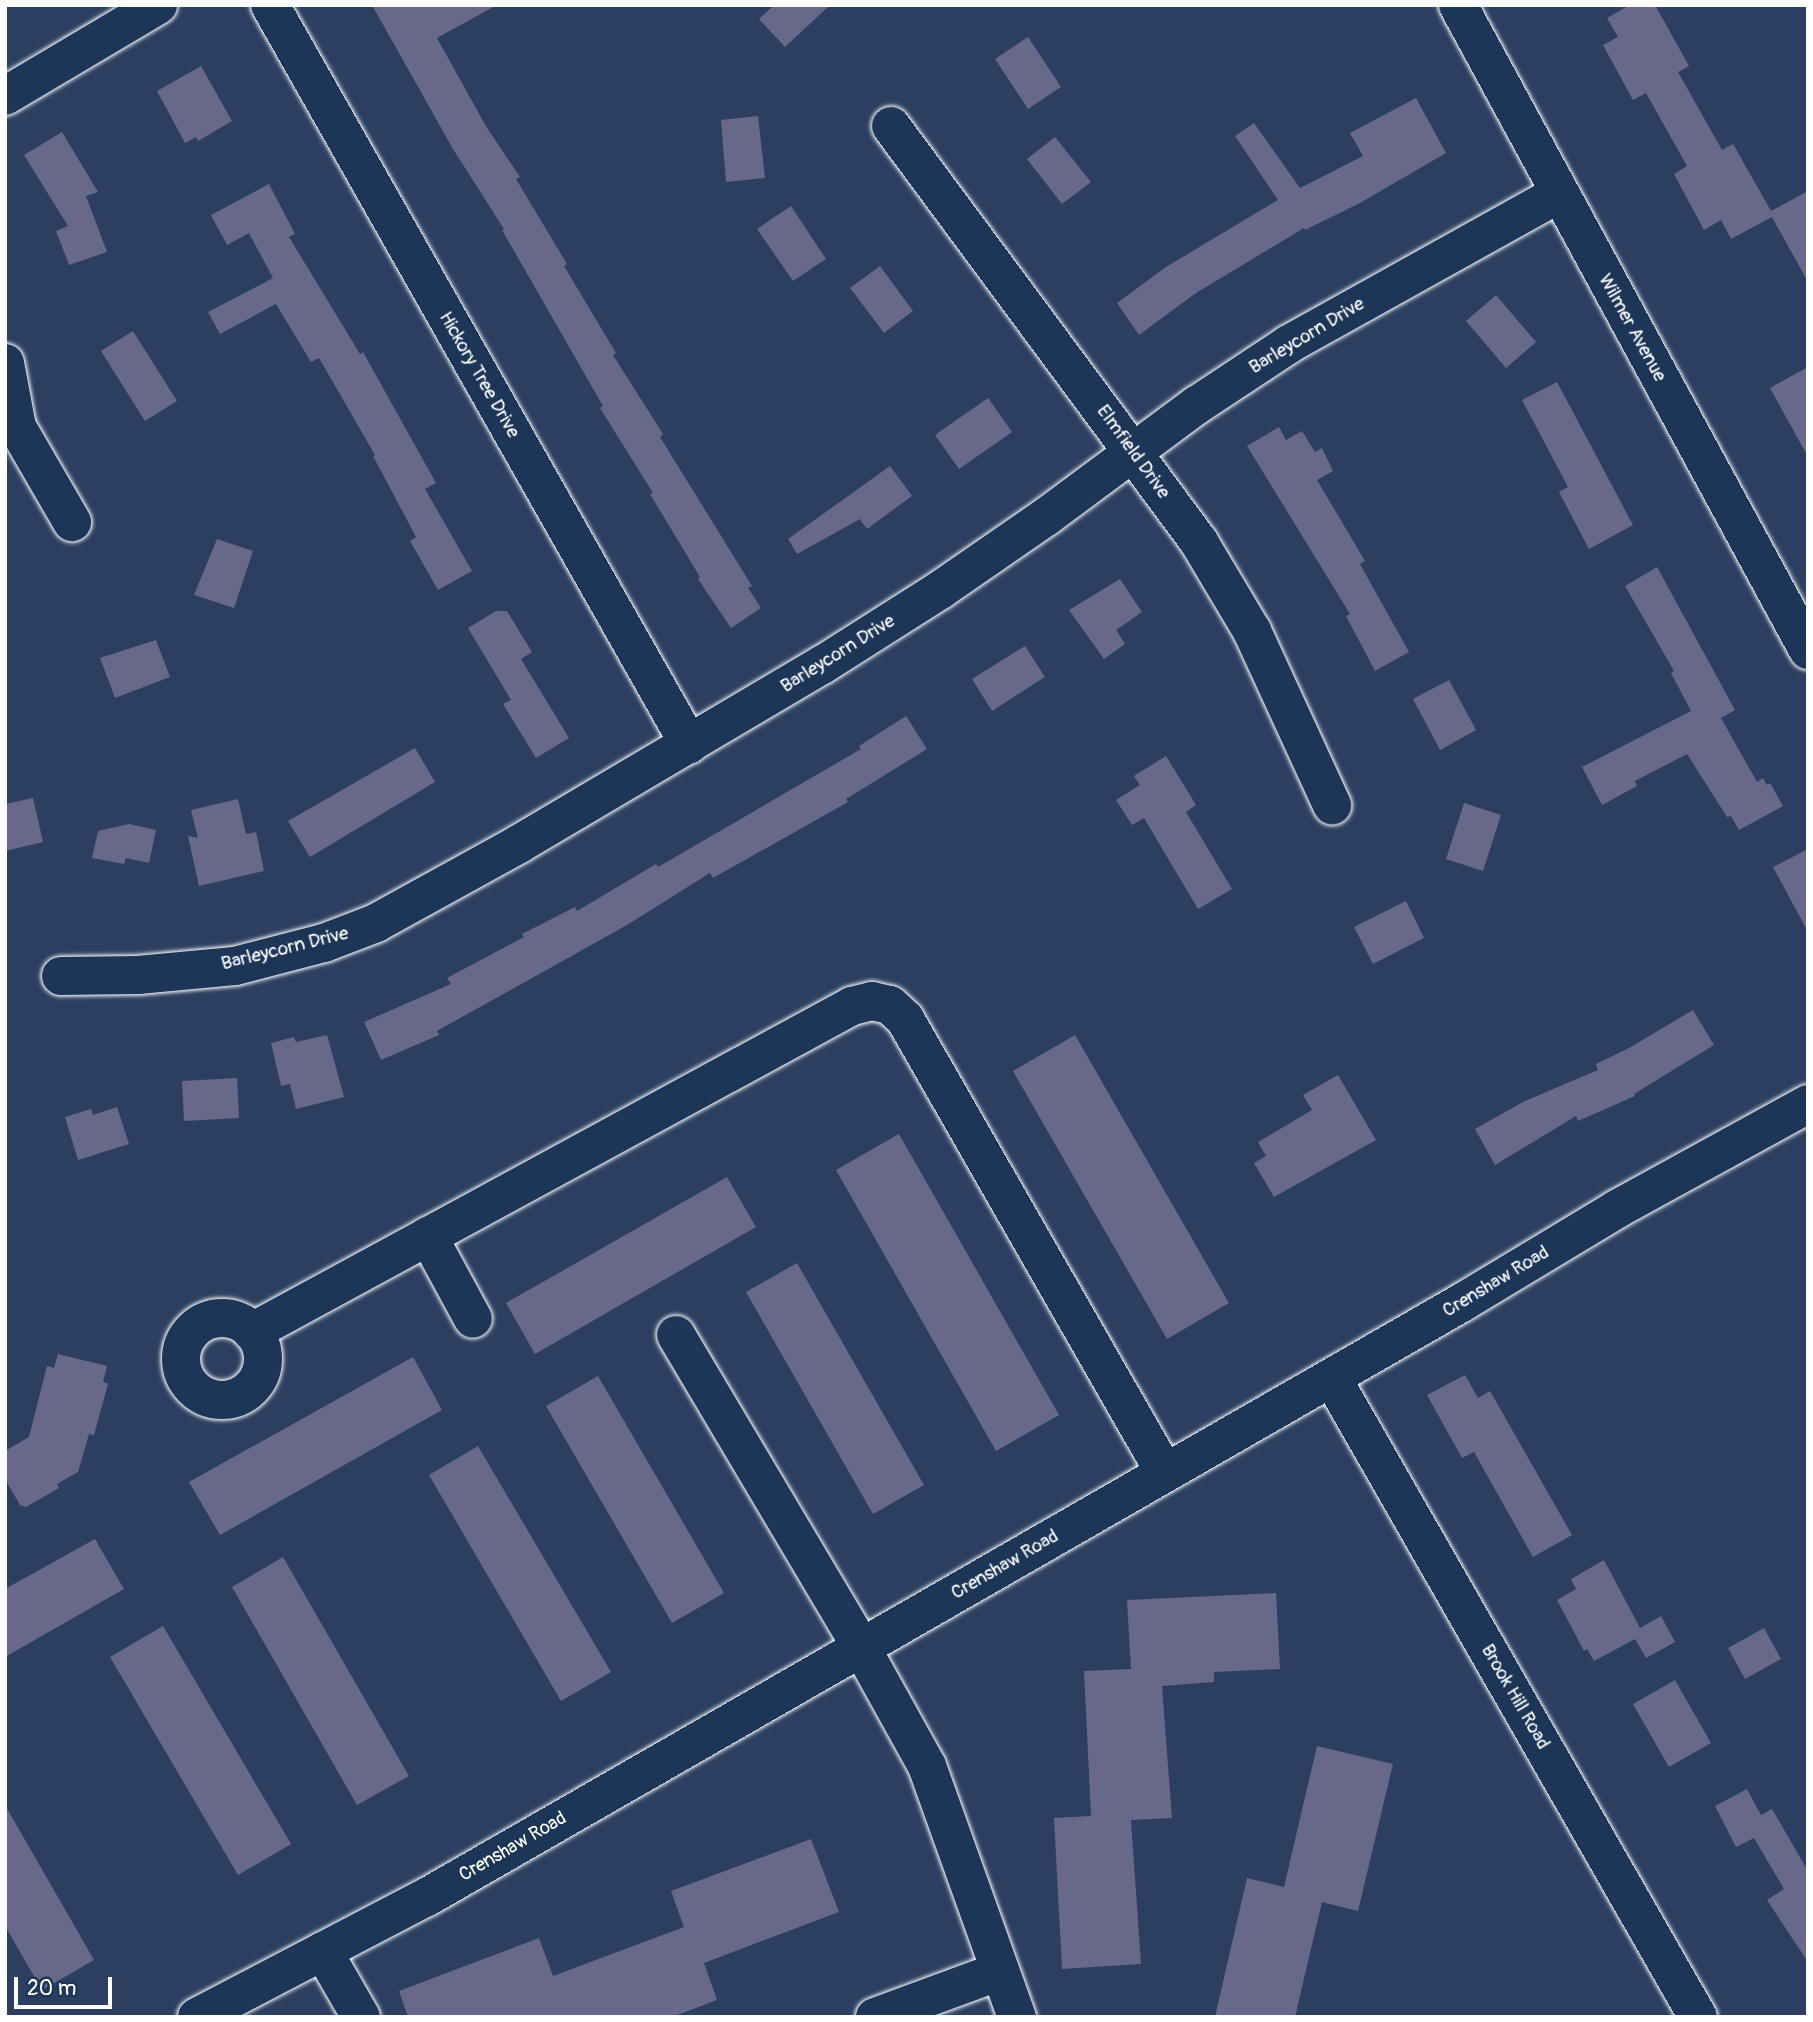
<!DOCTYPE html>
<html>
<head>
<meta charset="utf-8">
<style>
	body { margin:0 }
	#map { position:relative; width:1813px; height:2022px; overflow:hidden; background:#2c3f61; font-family:Pangolin,sans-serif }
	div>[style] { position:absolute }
	.building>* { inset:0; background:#68688b }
	.roads { filter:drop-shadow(0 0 2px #fff) drop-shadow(0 0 2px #fff) }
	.minor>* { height:38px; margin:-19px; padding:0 19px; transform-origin:19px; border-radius:19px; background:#1d3557 }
	.minor>.ring { margin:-19px; padding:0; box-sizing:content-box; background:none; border:38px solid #1d3557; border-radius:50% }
	span { translate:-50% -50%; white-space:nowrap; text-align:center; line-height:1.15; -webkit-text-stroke:5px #1d3557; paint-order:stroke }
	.street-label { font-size:19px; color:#fff }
	.frame { position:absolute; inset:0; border:7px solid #fff; pointer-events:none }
	.scale { position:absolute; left:14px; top:1977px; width:98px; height:32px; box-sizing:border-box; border:4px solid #fff; border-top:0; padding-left:9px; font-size:21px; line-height:24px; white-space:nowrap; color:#fff; -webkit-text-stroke:5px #1d3557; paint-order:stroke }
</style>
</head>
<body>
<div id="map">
	<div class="building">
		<i style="clip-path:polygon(372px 5px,497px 5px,437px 38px,487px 128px,520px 177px,516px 179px,567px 264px,564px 266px,616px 353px,613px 355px,663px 434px,660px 437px,752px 586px,748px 588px,761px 608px,731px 628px,698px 579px,700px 577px,650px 494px,653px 493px,600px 408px,603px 406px,502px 230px,504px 229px,453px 149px)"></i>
		<i style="clip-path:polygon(774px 5px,830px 5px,785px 47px,759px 19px)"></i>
		<i style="clip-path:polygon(1630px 5px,1655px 5px,1689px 66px,1678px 72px,1722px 150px,1733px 144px,1771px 211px,1808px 191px,1808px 282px,1772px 217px,1731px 239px,1721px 220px,1704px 230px,1674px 174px,1687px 166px,1646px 93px,1633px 100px,1603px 45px,1618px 37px,1607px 18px)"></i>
		<i style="clip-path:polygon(1028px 37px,1061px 87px,1028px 109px,995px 59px)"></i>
		<i style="clip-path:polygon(201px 66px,232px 121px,198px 141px,196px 137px,185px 143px,157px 91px)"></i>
		<i style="clip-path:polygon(1416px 98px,1446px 153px,1360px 203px,1305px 230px,1304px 228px,1196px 293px,1139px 335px,1117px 303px,1166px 267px,1278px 200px,1235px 136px,1254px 123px,1300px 188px,1363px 156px,1350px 133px)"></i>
		<i style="clip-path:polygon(758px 116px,765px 178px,726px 182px,721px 120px)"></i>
		<i style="clip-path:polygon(62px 132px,98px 192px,86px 196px,107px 252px,69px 265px,56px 231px,68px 226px,24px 155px)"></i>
		<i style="clip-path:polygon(1055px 137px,1091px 182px,1062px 204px,1027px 159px)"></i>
		<i style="clip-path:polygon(269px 184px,295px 234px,289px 237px,360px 354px,363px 352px,436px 483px,425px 489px,472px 571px,438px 590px,410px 541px,416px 537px,373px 456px,375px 455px,319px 358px,311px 362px,276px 304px,220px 334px,208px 312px,273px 278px,249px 233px,227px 245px,211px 215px)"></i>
		<i style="clip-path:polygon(791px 206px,826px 259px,793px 281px,757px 229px)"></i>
		<i style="clip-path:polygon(880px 266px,913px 311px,884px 333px,850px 288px)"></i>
		<i style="clip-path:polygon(1496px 295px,1536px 342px,1506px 368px,1466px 321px)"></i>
		<i style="clip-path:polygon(133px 331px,177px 401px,145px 421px,101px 351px)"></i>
		<i style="clip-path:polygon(1808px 367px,1808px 457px,1770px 388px)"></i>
		<i style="clip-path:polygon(1557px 382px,1633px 525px,1589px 549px,1559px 492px,1568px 487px,1522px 400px)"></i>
		<i style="clip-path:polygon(988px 398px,1012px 432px,959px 469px,935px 435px)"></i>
		<i style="clip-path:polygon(1279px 427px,1286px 440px,1302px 431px,1315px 452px,1322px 448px,1333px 471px,1317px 480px,1365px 561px,1360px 564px,1409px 652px,1375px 671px,1346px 616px,1350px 614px,1247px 446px)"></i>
		<i style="clip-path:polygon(890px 466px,912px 496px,867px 529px,860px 519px,797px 554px,788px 539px)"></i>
		<i style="clip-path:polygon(217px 539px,253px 551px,234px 608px,194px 595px)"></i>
		<i style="clip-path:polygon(1657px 567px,1735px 710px,1721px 718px,1757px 782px,1763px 778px,1767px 785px,1770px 783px,1783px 806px,1739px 830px,1731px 816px,1727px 817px,1687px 754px,1635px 781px,1637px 786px,1602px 805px,1582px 767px,1691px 711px,1671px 673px,1674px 671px,1625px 586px)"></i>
		<i style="clip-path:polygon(1120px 579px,1142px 612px,1116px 630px,1125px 644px,1104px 659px,1069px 610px)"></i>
		<i style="clip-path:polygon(496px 611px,507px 611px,532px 652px,521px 659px,569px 738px,536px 758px,503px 704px,511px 700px,468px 628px)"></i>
		<i style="clip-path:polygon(156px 640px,170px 677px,115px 698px,100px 658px)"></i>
		<i style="clip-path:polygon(1025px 646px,1045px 677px,992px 711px,972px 679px)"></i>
		<i style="clip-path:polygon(1449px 680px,1476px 730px,1440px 750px,1413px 699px)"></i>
		<i style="clip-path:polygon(906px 716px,927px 749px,846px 799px,848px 802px,713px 878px,710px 873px,627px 925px,437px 1031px,439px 1035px,381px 1060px,364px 1022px,451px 984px,447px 978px,524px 937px,522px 934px,575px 907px,577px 911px,656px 864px,658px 867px,861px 749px,859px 746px)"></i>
		<i style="clip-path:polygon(415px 748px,435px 782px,310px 857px,288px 821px)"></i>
		<i style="clip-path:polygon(1166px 756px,1196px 805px,1186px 812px,1232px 889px,1198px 909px,1144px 818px,1132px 825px,1116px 800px,1140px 785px,1134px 776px)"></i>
		<i style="clip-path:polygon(33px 798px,43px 842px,5px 851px,5px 804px)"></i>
		<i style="clip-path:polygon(238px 799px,246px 834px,256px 832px,264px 871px,199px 886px,188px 836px,198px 838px,191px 810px)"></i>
		<i style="clip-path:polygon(1464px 803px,1501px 815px,1483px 871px,1446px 859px)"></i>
		<i style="clip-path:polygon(129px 824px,156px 830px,149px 863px,126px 858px,124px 864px,92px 858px,98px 831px)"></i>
		<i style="clip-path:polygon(1808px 849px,1808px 932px,1773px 867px)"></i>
		<i style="clip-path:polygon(1406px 901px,1424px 938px,1373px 964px,1354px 927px)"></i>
		<i style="clip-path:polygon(1693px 1010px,1714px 1045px,1634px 1094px,1635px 1096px,1578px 1121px,1576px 1116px,1495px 1165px,1475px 1129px,1523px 1102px,1598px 1070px,1596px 1064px,1629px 1048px)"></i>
		<i style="clip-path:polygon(327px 1035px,344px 1097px,296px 1109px,290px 1084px,281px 1086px,271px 1043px,294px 1037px,296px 1042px)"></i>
		<i style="clip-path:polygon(1075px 1035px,1229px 1303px,1167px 1339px,1013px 1071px)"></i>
		<i style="clip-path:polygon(1338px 1075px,1376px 1140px,1274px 1197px,1254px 1163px,1266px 1156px,1258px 1142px,1312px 1110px,1303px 1095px)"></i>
		<i style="clip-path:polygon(237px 1078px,239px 1118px,184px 1121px,182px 1081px)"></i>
		<i style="clip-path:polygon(117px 1107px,129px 1144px,78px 1160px,65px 1117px,91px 1109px,93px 1115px)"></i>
		<i style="clip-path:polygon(899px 1134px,1059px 1415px,996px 1451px,836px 1170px)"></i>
		<i style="clip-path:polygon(727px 1177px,756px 1227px,535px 1354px,506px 1303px)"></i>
		<i style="clip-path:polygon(797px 1263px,924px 1485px,873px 1514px,746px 1292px)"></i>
		<i style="clip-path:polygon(58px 1354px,107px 1366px,103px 1382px,108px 1384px,94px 1435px,89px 1434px,78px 1472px,57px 1484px,59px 1488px,26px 1507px,20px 1505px,5px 1479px,5px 1451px,29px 1437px,47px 1366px,54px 1368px)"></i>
		<i style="clip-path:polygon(413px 1357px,442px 1410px,220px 1535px,189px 1482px)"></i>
		<i style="clip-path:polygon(1465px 1375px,1478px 1398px,1490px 1391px,1572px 1535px,1533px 1557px,1474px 1452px,1462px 1458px,1427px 1395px)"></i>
		<i style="clip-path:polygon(598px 1376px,724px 1593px,672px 1623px,546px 1406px)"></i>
		<i style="clip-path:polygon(478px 1446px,611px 1672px,561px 1701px,429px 1475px)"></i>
		<i style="clip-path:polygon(95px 1539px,124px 1589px,5px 1657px,5px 1589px)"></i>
		<i style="clip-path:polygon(283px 1557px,409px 1776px,357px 1805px,232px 1587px)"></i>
		<i style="clip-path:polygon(1604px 1560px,1640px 1628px,1661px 1616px,1675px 1642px,1646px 1658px,1635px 1639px,1594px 1661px,1587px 1649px,1584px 1651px,1557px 1600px,1576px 1589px,1571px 1579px)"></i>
		<i style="clip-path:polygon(1276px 1593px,1280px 1669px,1214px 1672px,1214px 1682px,1162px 1686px,1172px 1818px,1131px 1820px,1141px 1964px,1062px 1969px,1054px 1818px,1091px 1816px,1084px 1671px,1131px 1669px,1127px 1600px)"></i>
		<i style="clip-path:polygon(163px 1626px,291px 1844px,238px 1875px,110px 1657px)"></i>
		<i style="clip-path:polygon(1764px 1628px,1781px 1659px,1745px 1679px,1728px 1648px)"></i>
		<i style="clip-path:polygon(1675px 1680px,1711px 1743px,1669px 1767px,1633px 1704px)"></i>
		<i style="clip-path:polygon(1317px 1746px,1393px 1764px,1358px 1911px,1322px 1902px,1295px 2017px,1215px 2017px,1247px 1878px,1284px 1887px)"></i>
		<i style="clip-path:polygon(1747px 1789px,1761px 1815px,1772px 1809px,1808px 1871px,1808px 1962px,1767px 1900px,1784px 1889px,1754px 1838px,1736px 1847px,1715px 1806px)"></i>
		<i style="clip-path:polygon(5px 1805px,94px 1960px,42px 1990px,5px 1926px)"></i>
		<i style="clip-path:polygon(811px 1839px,839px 1912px,704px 1963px,717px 2000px,672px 2017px,408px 2017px,399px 1991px,539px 1938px,553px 1976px,684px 1927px,671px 1891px)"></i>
	</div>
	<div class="roads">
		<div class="minor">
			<i style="left:270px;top:5px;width:850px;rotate:60.45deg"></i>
			<i style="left:1458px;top:5px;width:734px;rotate:61.51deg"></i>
			<i style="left:5px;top:96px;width:178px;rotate:-30.7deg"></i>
			<i style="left:891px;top:126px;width:518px;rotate:53.48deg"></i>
			<i style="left:1199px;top:542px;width:104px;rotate:59.2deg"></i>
			<i style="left:1252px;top:631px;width:192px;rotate:65.3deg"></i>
			<i style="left:5px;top:363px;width:65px;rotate:79.4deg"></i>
			<i style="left:17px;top:427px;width:110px;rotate:59.9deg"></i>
			<i style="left:61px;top:976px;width:77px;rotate:-0.7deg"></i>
			<i style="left:138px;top:975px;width:97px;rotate:-5.3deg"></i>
			<i style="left:235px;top:966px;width:92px;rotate:-14.5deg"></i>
			<i style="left:324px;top:943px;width:56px;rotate:-21deg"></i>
			<i style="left:376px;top:923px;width:163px;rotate:-28.9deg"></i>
			<i style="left:519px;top:844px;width:352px;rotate:-30.6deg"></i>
			<i style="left:822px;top:665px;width:140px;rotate:-32.4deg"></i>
			<i style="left:940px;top:590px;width:129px;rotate:-34.6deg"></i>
			<i style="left:1046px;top:517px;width:188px;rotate:-36.6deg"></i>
			<i style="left:1197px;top:405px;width:110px;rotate:-33.5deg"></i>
			<i style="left:1289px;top:344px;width:309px;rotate:-29.1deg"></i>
			<i style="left:428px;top:1236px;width:94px;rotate:61.5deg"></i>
			<i class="ring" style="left:181px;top:1318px;width:44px;height:44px"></i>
			<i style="left:252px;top:1332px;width:683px;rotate:-28.52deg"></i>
			<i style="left:852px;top:1006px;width:21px;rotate:-14deg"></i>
			<i style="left:872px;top:1001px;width:18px;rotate:13deg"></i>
			<i style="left:890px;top:1005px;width:21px;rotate:43deg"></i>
			<i style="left:905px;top:1019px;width:523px;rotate:60.2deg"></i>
			<i style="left:676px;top:1335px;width:363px;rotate:59.3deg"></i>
			<i style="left:861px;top:1647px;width:136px;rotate:61deg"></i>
			<i style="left:927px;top:1766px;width:267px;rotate:70.3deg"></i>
			<i style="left:1332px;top:1378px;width:736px;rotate:60.2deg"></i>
			<i style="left:323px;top:1951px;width:76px;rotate:60.1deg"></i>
			<i style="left:197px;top:2017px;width:259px;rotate:-27.6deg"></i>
			<i style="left:427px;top:1897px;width:1195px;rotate:-29.87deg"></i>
			<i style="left:1463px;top:1302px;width:180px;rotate:-31.1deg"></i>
			<i style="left:1617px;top:1209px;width:218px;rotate:-28.8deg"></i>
			<i style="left:875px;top:2017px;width:133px;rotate:-20.2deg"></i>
		</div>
	</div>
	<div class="street-label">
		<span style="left:1632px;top:328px;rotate:61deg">Wilmer Avenue</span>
		<span style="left:1307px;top:336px;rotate:-31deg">Barleycorn Drive</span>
		<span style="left:479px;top:375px;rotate:60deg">Hickory Tree Drive</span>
		<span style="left:1133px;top:452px;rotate:54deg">Elmfield Drive</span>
		<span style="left:838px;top:654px;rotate:-32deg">Barleycorn Drive</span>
		<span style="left:285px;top:949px;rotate:-14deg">Barleycorn Drive</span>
		<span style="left:1496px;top:1282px;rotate:-31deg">Crenshaw Road</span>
		<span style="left:1005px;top:1565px;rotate:-30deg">Crenshaw Road</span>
		<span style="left:1515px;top:1697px;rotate:60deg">Brook Hill Road</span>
		<span style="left:513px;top:1847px;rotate:-30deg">Crenshaw Road</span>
	</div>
	<div class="frame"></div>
	<div class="scale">20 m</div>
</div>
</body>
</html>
